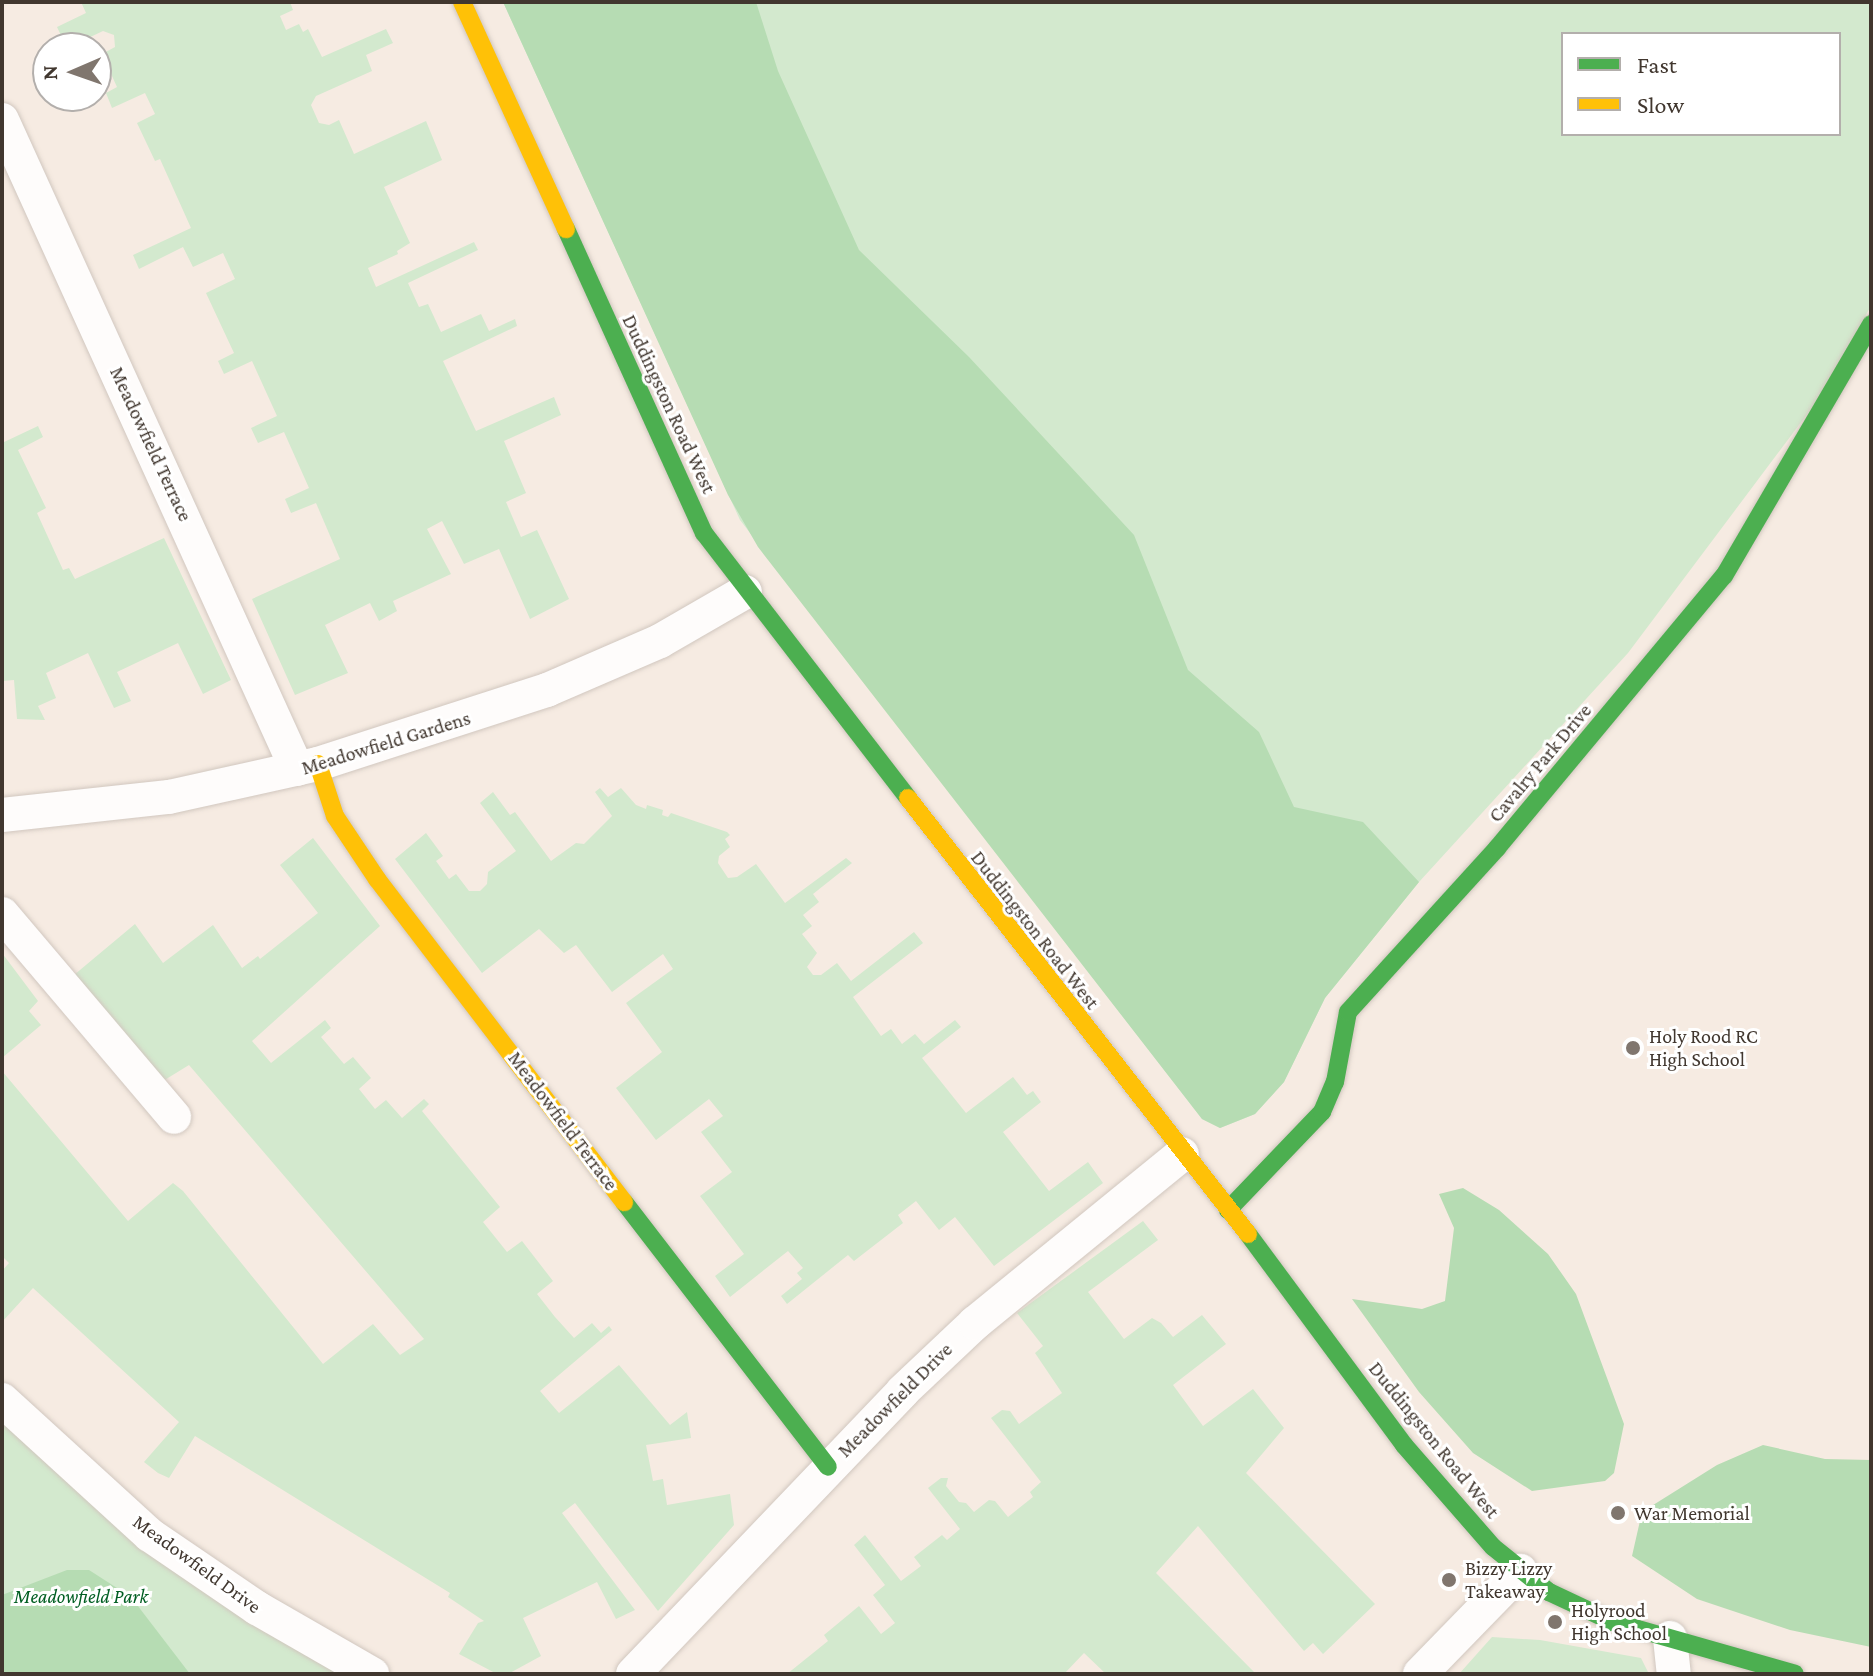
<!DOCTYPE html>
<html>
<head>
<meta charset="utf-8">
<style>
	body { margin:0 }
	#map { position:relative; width:1873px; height:1676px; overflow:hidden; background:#f6ebe2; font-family:"Crimson Pro",serif }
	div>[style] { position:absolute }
	.green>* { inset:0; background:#d3e9ce }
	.forest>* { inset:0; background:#b6dcb3 }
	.roads { filter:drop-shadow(0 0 2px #d1c7bf) drop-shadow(0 0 2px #d1c7bf) }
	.street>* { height:34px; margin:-17px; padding:0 17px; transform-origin:17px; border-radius:17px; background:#fefcfb }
	.fast>* { height:18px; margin:-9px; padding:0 9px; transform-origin:9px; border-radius:9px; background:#4caf50 }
	.slow>* { height:18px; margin:-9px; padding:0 9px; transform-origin:9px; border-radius:9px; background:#ffc107 }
	.dots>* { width:22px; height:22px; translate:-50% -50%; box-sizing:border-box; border:4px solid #fff; border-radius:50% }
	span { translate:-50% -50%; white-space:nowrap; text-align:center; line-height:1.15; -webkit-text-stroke:6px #fff; paint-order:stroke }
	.street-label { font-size:20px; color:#41372f }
	.poi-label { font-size:20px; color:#41372f }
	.left { translate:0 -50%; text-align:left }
	.park-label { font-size:20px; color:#005e22; font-style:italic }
	.frame { position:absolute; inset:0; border:4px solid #41372f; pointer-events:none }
	.legend { position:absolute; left:1561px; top:32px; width:280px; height:104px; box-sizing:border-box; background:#fff; border:2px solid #b3afac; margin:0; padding:10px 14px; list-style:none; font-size:24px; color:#41372f }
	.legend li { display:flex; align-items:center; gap:16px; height:40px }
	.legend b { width:40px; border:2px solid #b3afac }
	.north { position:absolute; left:32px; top:32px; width:80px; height:80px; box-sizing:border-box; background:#fff; border:2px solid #b3afac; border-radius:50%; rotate:268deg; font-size:22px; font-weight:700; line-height:32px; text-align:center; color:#41372f }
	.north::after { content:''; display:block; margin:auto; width:28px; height:36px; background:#80766e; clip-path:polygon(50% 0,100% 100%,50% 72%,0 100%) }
</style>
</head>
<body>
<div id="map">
	<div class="green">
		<i style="clip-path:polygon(81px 2px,290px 2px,293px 10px,280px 16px,286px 30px,299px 24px,303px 32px,308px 29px,322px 57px,386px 29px,393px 43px,366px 55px,372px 71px,316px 96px,311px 105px,319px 123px,329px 125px,339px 120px,354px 154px,426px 121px,442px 160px,384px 187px,410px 243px,397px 251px,398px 254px,368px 268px,376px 287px,474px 242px,478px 250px,408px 283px,419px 307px,428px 304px,441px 332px,481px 314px,489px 331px,515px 319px,517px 326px,443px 361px,476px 431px,554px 397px,561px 415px,504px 441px,526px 493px,506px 502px,521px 537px,537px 530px,569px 599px,530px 619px,499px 549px,464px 564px,442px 521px,427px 529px,451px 574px,393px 601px,397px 611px,379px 621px,370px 603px,325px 625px,348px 673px,295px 695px,252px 599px,340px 559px,316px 503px,291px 513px,285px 499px,309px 488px,284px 432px,258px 443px,251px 428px,277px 416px,252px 361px,224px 374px,218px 361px,234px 353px,206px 293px,235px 279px,223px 253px,193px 267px,183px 247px,139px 269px,133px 255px,191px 228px,160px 159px,155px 161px,137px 123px,155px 114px,145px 93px,112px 108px,106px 93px,117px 87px,102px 54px,115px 47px,114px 35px,103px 31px,67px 48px,57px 27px,86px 13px)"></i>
		<i style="clip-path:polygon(evenodd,503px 2px,1871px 2px,1871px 306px,1817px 401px,1628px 653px,1419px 882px,1325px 998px,1284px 1082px,1255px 1114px,1220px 1128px,1202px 1119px,740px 520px,503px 2px,1563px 34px,1839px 34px,1839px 134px,1563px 134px,1563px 34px)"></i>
		<i style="clip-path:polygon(38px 426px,43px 437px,18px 450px,46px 508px,37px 513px,63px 570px,69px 568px,75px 579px,164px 538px,231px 680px,203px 694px,178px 643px,117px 672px,131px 701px,114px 708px,88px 653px,46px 673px,56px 698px,38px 706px,45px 720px,17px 719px,14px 680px,2px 681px,2px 443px)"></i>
		<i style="clip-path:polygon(600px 788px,608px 797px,621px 788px,636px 805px,646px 809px,647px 805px,663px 810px,662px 815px,668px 817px,671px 813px,727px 832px,730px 835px,725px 839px,730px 847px,719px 856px,718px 863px,728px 878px,737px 877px,756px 864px,785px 903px,846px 858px,852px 863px,813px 894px,819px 902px,803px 915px,812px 926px,802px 934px,817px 953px,807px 967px,813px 975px,821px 975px,837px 963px,851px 981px,914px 932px,923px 943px,853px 997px,881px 1036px,891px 1029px,902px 1044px,915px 1034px,924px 1044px,955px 1020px,961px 1027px,922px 1058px,966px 1113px,1013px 1077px,1027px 1095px,1033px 1091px,1041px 1102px,1003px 1132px,1049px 1191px,1088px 1162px,1103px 1183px,994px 1266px,955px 1217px,939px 1230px,916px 1201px,898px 1215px,903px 1223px,854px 1261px,848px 1255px,787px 1304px,781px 1296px,802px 1279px,797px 1273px,803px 1268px,788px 1251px,730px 1297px,715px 1276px,744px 1254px,700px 1196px,732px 1172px,701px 1132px,723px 1116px,709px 1099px,656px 1140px,616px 1088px,662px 1052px,626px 1003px,673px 969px,663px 954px,612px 992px,576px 945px,564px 953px,539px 929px,482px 973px,395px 859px,426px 833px,443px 856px,436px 861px,449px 879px,456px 874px,469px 891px,480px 891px,487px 884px,488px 872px,516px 851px,480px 803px,493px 792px,510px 815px,515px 812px,551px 861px,576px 843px,584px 844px,612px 816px,595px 792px)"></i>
		<i style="clip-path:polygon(313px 838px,380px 926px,252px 1041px,271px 1063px,325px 1020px,331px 1028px,321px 1037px,344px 1064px,353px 1057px,371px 1078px,359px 1089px,375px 1109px,386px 1100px,402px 1118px,424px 1099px,429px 1104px,422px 1111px,500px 1207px,483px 1222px,507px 1252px,522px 1241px,553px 1281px,537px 1294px,555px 1317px,574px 1338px,592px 1323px,601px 1333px,609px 1326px,612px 1330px,540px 1391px,559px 1413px,619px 1365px,670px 1425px,687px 1412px,691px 1438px,646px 1445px,653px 1481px,663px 1479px,667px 1505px,730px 1494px,734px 1525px,658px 1611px,575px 1503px,562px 1513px,635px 1610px,616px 1619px,597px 1582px,523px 1618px,541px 1656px,508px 1674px,497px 1674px,459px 1654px,478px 1623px,484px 1621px,448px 1597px,450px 1593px,195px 1436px,169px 1478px,158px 1473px,144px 1462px,179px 1422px,33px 1288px,2px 1322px,2px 1271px,9px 1263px,2px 1256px,2px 1071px,128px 1221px,173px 1183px,183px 1191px,323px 1364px,373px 1324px,400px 1355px,424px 1339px,189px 1065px,163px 1081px,74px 975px,135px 924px,163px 963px,213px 925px,242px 968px,258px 956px,260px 959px,318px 913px,280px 865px)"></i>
		<i style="clip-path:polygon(2px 953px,38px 1001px,29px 1011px,41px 1025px,2px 1058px)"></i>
		<i style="clip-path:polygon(1143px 1221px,1158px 1240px,1088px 1292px,1124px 1339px,1152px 1318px,1161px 1323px,1173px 1337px,1202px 1315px,1226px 1344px,1173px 1385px,1203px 1426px,1253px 1389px,1284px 1428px,1246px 1473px,1375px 1604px,1323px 1654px,1313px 1643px,1304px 1651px,1198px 1526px,1156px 1573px,1256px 1674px,1106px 1674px,1084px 1653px,1064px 1674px,787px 1674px,828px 1641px,824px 1635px,859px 1606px,881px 1634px,895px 1623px,873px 1595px,885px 1585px,854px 1545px,865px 1535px,901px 1581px,921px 1566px,914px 1557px,942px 1535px,947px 1540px,960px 1529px,928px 1488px,941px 1478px,948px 1478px,946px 1486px,959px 1502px,966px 1503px,974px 1512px,989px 1500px,995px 1501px,1008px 1517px,1033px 1497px,1030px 1492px,1041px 1482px,991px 1418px,1002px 1410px,1010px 1411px,1019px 1424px,1062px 1393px,1035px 1353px,1043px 1346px,1017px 1313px)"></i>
		<i style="clip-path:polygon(2px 1419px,163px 1562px,259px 1629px,343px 1674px,2px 1674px)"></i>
		<i style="clip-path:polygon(1492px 1637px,1540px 1640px,1641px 1658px,1649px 1674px,1459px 1674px)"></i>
	</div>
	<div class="forest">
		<i style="clip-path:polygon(503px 2px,756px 2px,778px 71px,859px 250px,969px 357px,1134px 535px,1188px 670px,1259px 732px,1294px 807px,1363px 822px,1419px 882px,1325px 998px,1284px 1082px,1255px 1114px,1220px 1128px,1202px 1119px,758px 547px,728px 495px)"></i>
		<i style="clip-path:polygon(1463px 1188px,1499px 1210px,1548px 1254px,1576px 1294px,1624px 1424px,1614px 1473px,1605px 1481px,1532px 1491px,1473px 1453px,1419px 1392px,1352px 1299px,1422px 1309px,1445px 1301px,1454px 1228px,1439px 1194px)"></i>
		<i style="clip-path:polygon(1763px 1445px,1825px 1459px,1871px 1460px,1871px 1647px,1790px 1630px,1697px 1599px,1632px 1556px,1642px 1512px,1717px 1465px)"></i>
		<i style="clip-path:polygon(67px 1570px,89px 1570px,131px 1597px,190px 1674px,2px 1674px,2px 1595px)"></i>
	</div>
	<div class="roads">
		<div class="street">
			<i style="left:2px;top:120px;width:713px;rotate:65.56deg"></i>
			<i style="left:2px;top:815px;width:168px;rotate:-6.2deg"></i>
			<i style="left:169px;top:797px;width:153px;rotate:-12.5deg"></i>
			<i style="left:318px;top:764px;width:241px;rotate:-17.9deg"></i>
			<i style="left:547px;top:690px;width:123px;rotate:-23.4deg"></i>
			<i style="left:660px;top:641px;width:98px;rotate:-30deg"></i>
			<i style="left:2px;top:914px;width:266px;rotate:49.7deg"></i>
			<i style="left:2px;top:1400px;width:200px;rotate:42.4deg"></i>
			<i style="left:150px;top:1535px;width:130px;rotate:34.3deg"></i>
			<i style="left:257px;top:1608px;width:133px;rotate:29.9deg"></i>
			<i style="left:1670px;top:1638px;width:36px;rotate:84deg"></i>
			<i style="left:633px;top:1674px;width:391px;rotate:-46.3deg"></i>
			<i style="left:903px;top:1391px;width:99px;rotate:-43.4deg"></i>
			<i style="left:975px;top:1323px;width:267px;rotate:-39.2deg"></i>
			<i style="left:1420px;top:1674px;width:144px;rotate:-45.8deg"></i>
		</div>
		<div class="fast">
			<i style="left:566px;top:229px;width:334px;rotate:65.6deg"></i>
			<i style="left:704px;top:533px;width:334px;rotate:52.4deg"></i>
			<i style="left:624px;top:1202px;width:334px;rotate:52.4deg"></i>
			<i style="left:1228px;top:1210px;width:136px;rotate:-46.2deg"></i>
			<i style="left:1322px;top:1112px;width:33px;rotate:-67deg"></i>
			<i style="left:1335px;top:1082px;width:71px;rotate:-79.5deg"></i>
			<i style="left:1348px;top:1012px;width:222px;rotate:-47.7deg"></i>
			<i style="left:1497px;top:848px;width:354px;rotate:-50.2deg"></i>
			<i style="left:1724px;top:576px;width:292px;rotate:-59.7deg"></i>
			<i style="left:1248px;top:1234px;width:262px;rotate:53.5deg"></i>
			<i style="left:1404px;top:1445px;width:135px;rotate:48.9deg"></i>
			<i style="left:1493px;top:1547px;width:72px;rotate:38.8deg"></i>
			<i style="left:1549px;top:1592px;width:71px;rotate:25.1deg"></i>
			<i style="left:1613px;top:1622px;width:189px;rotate:15.9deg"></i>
		</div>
		<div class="slow">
			<i style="left:462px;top:2px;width:250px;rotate:65.4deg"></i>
			<i style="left:318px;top:764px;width:55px;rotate:71.9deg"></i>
			<i style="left:335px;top:816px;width:76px;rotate:56.3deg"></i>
			<i style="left:377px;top:879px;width:407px;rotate:52.6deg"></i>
			<i style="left:908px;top:798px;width:553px;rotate:52.05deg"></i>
		</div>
	</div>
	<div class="dots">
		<i style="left:1633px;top:1048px;background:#80766e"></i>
		<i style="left:1618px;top:1513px;background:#80766e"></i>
		<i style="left:1449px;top:1580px;background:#80766e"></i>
		<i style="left:1555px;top:1622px;background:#80766e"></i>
	</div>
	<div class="street-label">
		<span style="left:669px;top:404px;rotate:65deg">Duddingston Road West</span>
		<span style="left:151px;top:444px;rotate:65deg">Meadowfield Terrace</span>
		<span style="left:386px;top:743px;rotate:-17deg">Meadowfield Gardens</span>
		<span style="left:1540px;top:763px;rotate:-50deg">Cavalry Park Drive</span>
		<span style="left:1035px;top:930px;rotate:52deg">Duddingston Road West</span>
		<span style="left:563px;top:1121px;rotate:53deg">Meadowfield Terrace</span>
		<span style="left:895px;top:1400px;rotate:-45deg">Meadowfield Drive</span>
		<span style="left:1434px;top:1440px;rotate:51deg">Duddingston Road West</span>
		<span style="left:197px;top:1564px;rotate:36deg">Meadowfield Drive</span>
	</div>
	<div class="poi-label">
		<span class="left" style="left:1649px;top:1048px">Holy Rood RC<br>High School</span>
		<span class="left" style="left:1634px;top:1513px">War Memorial</span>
		<span class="left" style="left:1465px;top:1580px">Bizzy Lizzy<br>Takeaway</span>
		<span class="left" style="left:1571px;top:1622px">Holyrood<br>High School</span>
	</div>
	<div class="park-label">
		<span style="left:81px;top:1596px">Meadowfield Park</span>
	</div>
	<div class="frame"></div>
	<ul class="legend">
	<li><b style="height:10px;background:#4caf50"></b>Fast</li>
	<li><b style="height:10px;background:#ffc107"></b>Slow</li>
	</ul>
	<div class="north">N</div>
</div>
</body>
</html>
